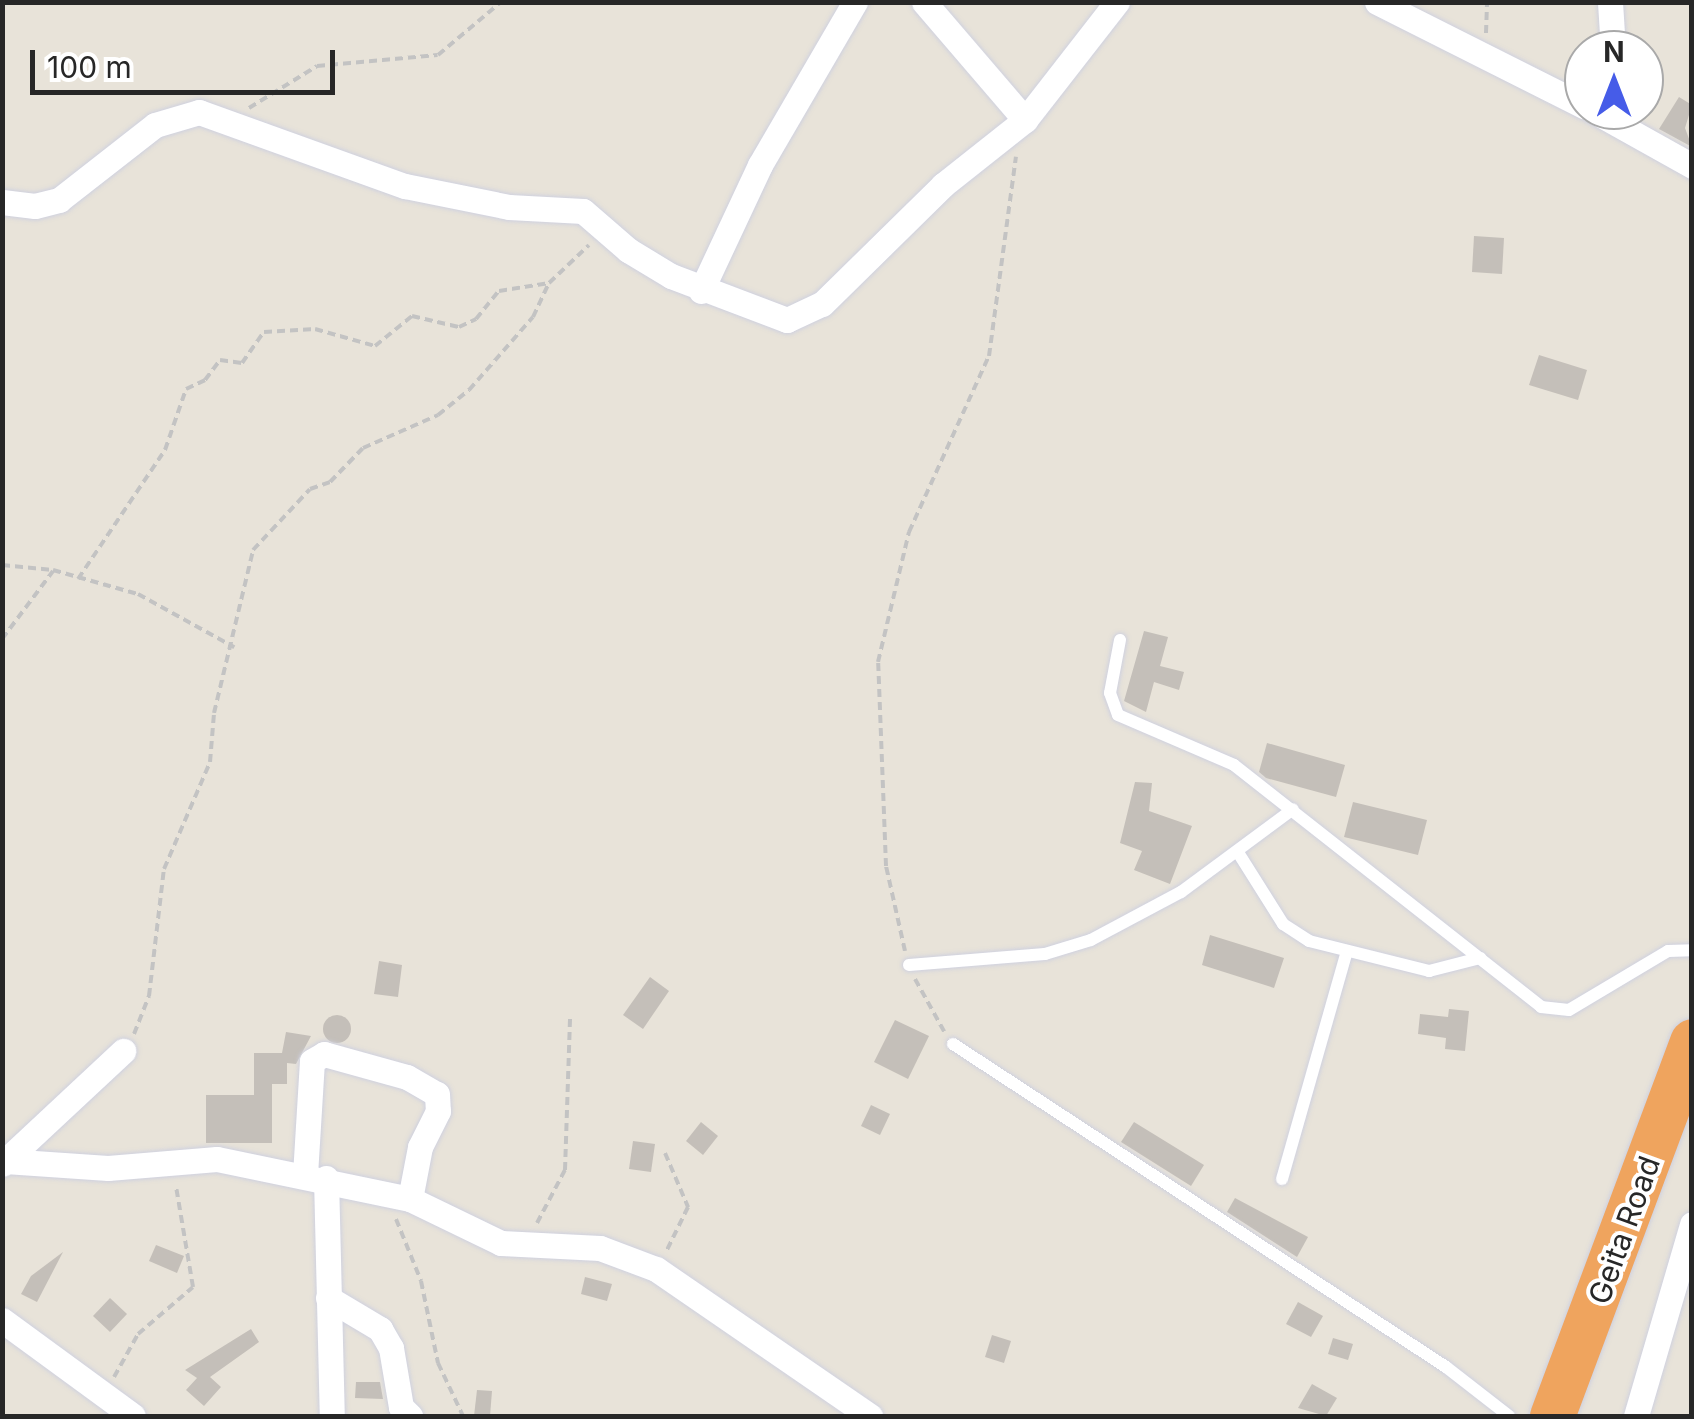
<!DOCTYPE html>
<html>
<head>
<meta charset="utf-8">
<style>
	body { margin:0 }
	#map { position:relative; width:1694px; height:1419px; overflow:hidden; background:#e8e3d9; font-family:Inter,sans-serif }
	div>[style] { position:absolute }
	.building>* { inset:0; background:#c4bfb9 }
	.round { border-radius:50% }
	.path>* { height:4px; margin-top:-2px; transform-origin:0; background:repeating-linear-gradient(90deg,#c3c3c3 0 8px,transparent 0 13px) }
	.roads { filter:drop-shadow(0 0 2px #cfd1df) drop-shadow(0 0 2px #cfd1df) }
	.lane>* { height:12px; margin:-6px; padding:0 6px; transform-origin:6px; border-radius:6px; background:#fff }
	.street>* { height:25px; margin:-12.5px; padding:0 12.5px; transform-origin:12.5px; border-radius:12.5px; background:#fff }
	.highway>* { height:45px; margin:-22.5px; padding:0 22.5px; transform-origin:22.5px; border-radius:22.5px; background:#efa45e }
	span { translate:-50% -50%; white-space:nowrap; text-align:center; line-height:1.15; -webkit-text-stroke:8px #fff; paint-order:stroke }
	.street-label { font-size:30px; color:#272727 }
	.frame { position:absolute; inset:0; border:5px solid #272727; pointer-events:none }
	.north { position:absolute; left:1564px; top:30px; width:100px; height:100px; box-sizing:border-box; background:#fff; border:2px solid #a9a9a9; border-radius:50%; rotate:0deg; font-size:28px; font-weight:700; line-height:40px; text-align:center; color:#272727 }
	.north::after { content:''; display:block; margin:auto; width:35px; height:45px; background:#465ce8; clip-path:polygon(50% 0,100% 100%,50% 72%,0 100%) }
	.scale { position:absolute; left:30px; top:50px; width:305px; height:45px; box-sizing:border-box; border:5px solid #272727; border-top:0; padding-left:12px; font-size:30px; line-height:35px; white-space:nowrap; color:#272727; -webkit-text-stroke:8px #fff; paint-order:stroke }
</style>
</head>
<body>
<div id="map">
	<div class="building">
		<i style="clip-path:polygon(1679px 97px,1692px 105px,1685px 128px,1692px 147px,1659px 129px)"></i>
		<i style="clip-path:polygon(1474px 236px,1504px 238px,1502px 274px,1472px 272px)"></i>
		<i style="clip-path:polygon(1539px 355px,1587px 370px,1578px 400px,1529px 385px)"></i>
		<i style="clip-path:polygon(1144px 631px,1168px 637px,1160px 666px,1184px 672px,1179px 690px,1154px 682px,1146px 712px,1124px 701px)"></i>
		<i style="clip-path:polygon(1267px 743px,1345px 765px,1336px 797px,1266px 778px,1259px 772px)"></i>
		<i style="clip-path:polygon(1135px 782px,1152px 783px,1149px 811px,1192px 826px,1170px 884px,1134px 870px,1142px 851px,1120px 843px)"></i>
		<i style="clip-path:polygon(1353px 802px,1427px 820px,1418px 855px,1344px 837px)"></i>
		<i style="clip-path:polygon(1210px 935px,1284px 958px,1274px 988px,1202px 965px)"></i>
		<i style="clip-path:polygon(379px 961px,402px 965px,398px 997px,374px 994px)"></i>
		<i style="clip-path:polygon(650px 977px,669px 991px,643px 1029px,623px 1015px)"></i>
		<i style="clip-path:polygon(1449px 1009px,1469px 1011px,1465px 1051px,1445px 1049px,1446px 1038px,1418px 1034px,1420px 1014px,1448px 1017px)"></i>
		<i class="round" style="left:323px;top:1015px;width:28px;height:28px"></i>
		<i style="clip-path:polygon(895px 1020px,929px 1036px,908px 1079px,874px 1062px)"></i>
		<i style="clip-path:polygon(286px 1032px,311px 1036px,296px 1064px,287px 1063px,287px 1084px,272px 1084px,272px 1143px,206px 1143px,206px 1095px,254px 1095px,254px 1053px,282px 1053px)"></i>
		<i style="clip-path:polygon(871px 1105px,890px 1114px,880px 1135px,861px 1126px)"></i>
		<i style="clip-path:polygon(701px 1122px,718px 1136px,703px 1155px,686px 1141px)"></i>
		<i style="clip-path:polygon(1134px 1122px,1204px 1165px,1191px 1186px,1121px 1142px)"></i>
		<i style="clip-path:polygon(633px 1141px,655px 1144px,651px 1172px,629px 1169px)"></i>
		<i style="clip-path:polygon(1235px 1198px,1308px 1237px,1297px 1257px,1227px 1212px)"></i>
		<i style="clip-path:polygon(156px 1245px,184px 1256px,177px 1273px,149px 1261px)"></i>
		<i style="clip-path:polygon(63px 1252px,37px 1302px,21px 1294px,31px 1276px)"></i>
		<i style="clip-path:polygon(585px 1277px,612px 1284px,607px 1301px,581px 1294px)"></i>
		<i style="clip-path:polygon(110px 1298px,127px 1314px,110px 1332px,93px 1316px)"></i>
		<i style="clip-path:polygon(1298px 1302px,1323px 1316px,1311px 1337px,1286px 1324px)"></i>
		<i style="clip-path:polygon(251px 1329px,259px 1342px,210px 1377px,221px 1387px,204px 1406px,186px 1390px,197px 1378px,185px 1370px)"></i>
		<i style="clip-path:polygon(992px 1335px,1011px 1341px,1004px 1363px,985px 1357px)"></i>
		<i style="clip-path:polygon(1333px 1338px,1353px 1344px,1348px 1360px,1328px 1354px)"></i>
		<i style="clip-path:polygon(356px 1382px,380px 1382px,383px 1399px,355px 1398px)"></i>
		<i style="clip-path:polygon(1312px 1384px,1337px 1398px,1326px 1416px,1298px 1408px)"></i>
		<i style="clip-path:polygon(477px 1390px,492px 1391px,490px 1416px,474px 1416px)"></i>
	</div>
	<div class="path">
		<i style="left:1486px;top:33px;width:31px;rotate:-88deg"></i>
		<i style="left:249px;top:108px;width:80px;rotate:-31.7deg"></i>
		<i style="left:317px;top:66px;width:121px;rotate:-5.2deg"></i>
		<i style="left:438px;top:55px;width:82px;rotate:-40.1deg"></i>
		<i style="left:2px;top:565px;width:51px;rotate:5.6deg"></i>
		<i style="left:53px;top:570px;width:88px;rotate:15.8deg"></i>
		<i style="left:138px;top:594px;width:110px;rotate:28.9deg"></i>
		<i style="left:78px;top:579px;width:156px;rotate:-56deg"></i>
		<i style="left:165px;top:450px;width:65px;rotate:-71deg"></i>
		<i style="left:186px;top:389px;width:21px;rotate:-25deg"></i>
		<i style="left:205px;top:380px;width:25px;rotate:-53deg"></i>
		<i style="left:220px;top:360px;width:22px;rotate:8deg"></i>
		<i style="left:242px;top:363px;width:38px;rotate:-55deg"></i>
		<i style="left:264px;top:332px;width:51px;rotate:-3.4deg"></i>
		<i style="left:315px;top:329px;width:62px;rotate:15.8deg"></i>
		<i style="left:375px;top:346px;width:48px;rotate:-39deg"></i>
		<i style="left:412px;top:316px;width:48px;rotate:13.2deg"></i>
		<i style="left:459px;top:327px;width:19px;rotate:-25deg"></i>
		<i style="left:476px;top:319px;width:36px;rotate:-51deg"></i>
		<i style="left:499px;top:291px;width:51px;rotate:-9.1deg"></i>
		<i style="left:2px;top:639px;width:85px;rotate:-53.1deg"></i>
		<i style="left:905px;top:951px;width:87px;rotate:-102.6deg"></i>
		<i style="left:886px;top:866px;width:204px;rotate:-92.2deg"></i>
		<i style="left:878px;top:662px;width:134px;rotate:-76.6deg"></i>
		<i style="left:909px;top:532px;width:193px;rotate:-65.6deg"></i>
		<i style="left:989px;top:356px;width:201px;rotate:-82.3deg"></i>
		<i style="left:915px;top:979px;width:60px;rotate:60.9deg"></i>
		<i style="left:134px;top:1034px;width:41px;rotate:-68.5deg"></i>
		<i style="left:149px;top:996px;width:128px;rotate:-83.3deg"></i>
		<i style="left:164px;top:869px;width:116px;rotate:-66.7deg"></i>
		<i style="left:210px;top:762px;width:49px;rotate:-85.3deg"></i>
		<i style="left:214px;top:713px;width:168px;rotate:-76.5deg"></i>
		<i style="left:253px;top:550px;width:83px;rotate:-46.9deg"></i>
		<i style="left:310px;top:489px;width:21px;rotate:-19deg"></i>
		<i style="left:330px;top:482px;width:47px;rotate:-45.9deg"></i>
		<i style="left:363px;top:448px;width:82px;rotate:-23.7deg"></i>
		<i style="left:438px;top:415px;width:40px;rotate:-39deg"></i>
		<i style="left:469px;top:390px;width:97px;rotate:-48.8deg"></i>
		<i style="left:533px;top:317px;width:38px;rotate:-65deg"></i>
		<i style="left:549px;top:283px;width:55px;rotate:-43.5deg"></i>
		<i style="left:665px;top:1153px;width:59px;rotate:66.9deg"></i>
		<i style="left:688px;top:1207px;width:50px;rotate:116.1deg"></i>
		<i style="left:396px;top:1219px;width:67px;rotate:68deg"></i>
		<i style="left:421px;top:1281px;width:84px;rotate:78.3deg"></i>
		<i style="left:438px;top:1363px;width:59px;rotate:64.7deg"></i>
		<i style="left:537px;top:1223px;width:60px;rotate:-62.2deg"></i>
		<i style="left:565px;top:1170px;width:153px;rotate:-88.1deg"></i>
		<i style="left:114px;top:1377px;width:49px;rotate:-60.8deg"></i>
		<i style="left:138px;top:1334px;width:72px;rotate:-40.5deg"></i>
		<i style="left:193px;top:1287px;width:102px;rotate:-99.6deg"></i>
	</div>
	<div class="roads">
		<div class="lane">
			<i style="left:1120px;top:640px;width:54px;rotate:100.7deg"></i>
			<i style="left:1110px;top:693px;width:23px;rotate:70deg"></i>
			<i style="left:1118px;top:715px;width:126px;rotate:23.3deg"></i>
			<i style="left:1234px;top:765px;width:391px;rotate:38.2deg"></i>
			<i style="left:1541px;top:1007px;width:28px;rotate:6deg"></i>
			<i style="left:1569px;top:1010px;width:115px;rotate:-30.8deg"></i>
			<i style="left:1668px;top:951px;width:24px;rotate:-2deg"></i>
			<i style="left:1239px;top:854px;width:83px;rotate:57.8deg"></i>
			<i style="left:1283px;top:924px;width:31px;rotate:33deg"></i>
			<i style="left:1309px;top:941px;width:124px;rotate:14deg"></i>
			<i style="left:1429px;top:971px;width:53px;rotate:-14.3deg"></i>
			<i style="left:909px;top:965px;width:136px;rotate:-4.6deg"></i>
			<i style="left:1045px;top:954px;width:48px;rotate:-16.9deg"></i>
			<i style="left:1091px;top:940px;width:102px;rotate:-28.1deg"></i>
			<i style="left:1181px;top:892px;width:139px;rotate:-36.5deg"></i>
			<i style="left:953px;top:1044px;width:589px;rotate:33.23deg"></i>
			<i style="left:1446px;top:1367px;width:80px;rotate:37.9deg"></i>
			<i style="left:1282px;top:1179px;width:237px;rotate:-74.1deg"></i>
		</div>
		<div class="street">
			<i style="left:924px;top:2px;width:155px;rotate:49.4deg"></i>
			<i style="left:1377px;top:2px;width:232px;rotate:26.7deg"></i>
			<i style="left:1610px;top:2px;width:48px;rotate:86.4deg"></i>
			<i style="left:1592px;top:110px;width:115px;rotate:29.2deg"></i>
			<i style="left:2px;top:202px;width:33px;rotate:7deg"></i>
			<i style="left:35px;top:206px;width:25px;rotate:-14deg"></i>
			<i style="left:59px;top:200px;width:122px;rotate:-38deg"></i>
			<i style="left:155px;top:125px;width:46px;rotate:-16.5deg"></i>
			<i style="left:199px;top:112px;width:219px;rotate:19.8deg"></i>
			<i style="left:405px;top:186px;width:106px;rotate:11.4deg"></i>
			<i style="left:509px;top:207px;width:74px;rotate:3.1deg"></i>
			<i style="left:583px;top:211px;width:60px;rotate:40.9deg"></i>
			<i style="left:628px;top:250px;width:50px;rotate:31.2deg"></i>
			<i style="left:671px;top:276px;width:124px;rotate:20.8deg"></i>
			<i style="left:787px;top:320px;width:38px;rotate:-25deg"></i>
			<i style="left:822px;top:304px;width:170px;rotate:-44.5deg"></i>
			<i style="left:943px;top:185px;width:105px;rotate:-38.4deg"></i>
			<i style="left:1025px;top:120px;width:150px;rotate:-52.1deg"></i>
			<i style="left:701px;top:291px;width:139px;rotate:-64.9deg"></i>
			<i style="left:760px;top:165px;width:189px;rotate:-59.8deg"></i>
			<i style="left:5px;top:1161px;width:103px;rotate:3.9deg"></i>
			<i style="left:108px;top:1168px;width:109px;rotate:-4.7deg"></i>
			<i style="left:217px;top:1159px;width:197px;rotate:11.7deg"></i>
			<i style="left:410px;top:1199px;width:101px;rotate:25.8deg"></i>
			<i style="left:501px;top:1243px;width:99px;rotate:2.9deg"></i>
			<i style="left:600px;top:1248px;width:60px;rotate:20.6deg"></i>
			<i style="left:656px;top:1269px;width:260px;rotate:34.5deg"></i>
			<i style="left:2px;top:1164px;width:166px;rotate:-43deg"></i>
			<i style="left:305px;top:1175px;width:114px;rotate:-86.5deg"></i>
			<i style="left:312px;top:1061px;width:14px;rotate:-30deg"></i>
			<i style="left:324px;top:1054px;width:86px;rotate:15.5deg"></i>
			<i style="left:407px;top:1077px;width:34px;rotate:30deg"></i>
			<i style="left:437px;top:1094px;width:17px;rotate:87deg"></i>
			<i style="left:438px;top:1111px;width:40px;rotate:116.6deg"></i>
			<i style="left:420px;top:1147px;width:53px;rotate:100.9deg"></i>
			<i style="left:326px;top:1178px;width:238px;rotate:88.6deg"></i>
			<i style="left:328px;top:1298px;width:61px;rotate:30.8deg"></i>
			<i style="left:380px;top:1329px;width:22px;rotate:60deg"></i>
			<i style="left:391px;top:1348px;width:60px;rotate:80.4deg"></i>
			<i style="left:401px;top:1407px;width:13px;rotate:45deg"></i>
			<i style="left:2px;top:1320px;width:162px;rotate:36.2deg"></i>
			<i style="left:1636px;top:1416px;width:200px;rotate:-73.7deg"></i>
		</div>
		<div class="highway">
			<i style="left:1552px;top:1416px;width:400px;rotate:-69.5deg"></i>
		</div>
	</div>
	<div class="street-label">
		<span style="left:1624px;top:1230px;rotate:-70deg">Geita Road</span>
	</div>
	<div class="frame"></div>
	<div class="north">N</div>
	<div class="scale">100 m</div>
</div>
</body>
</html>
